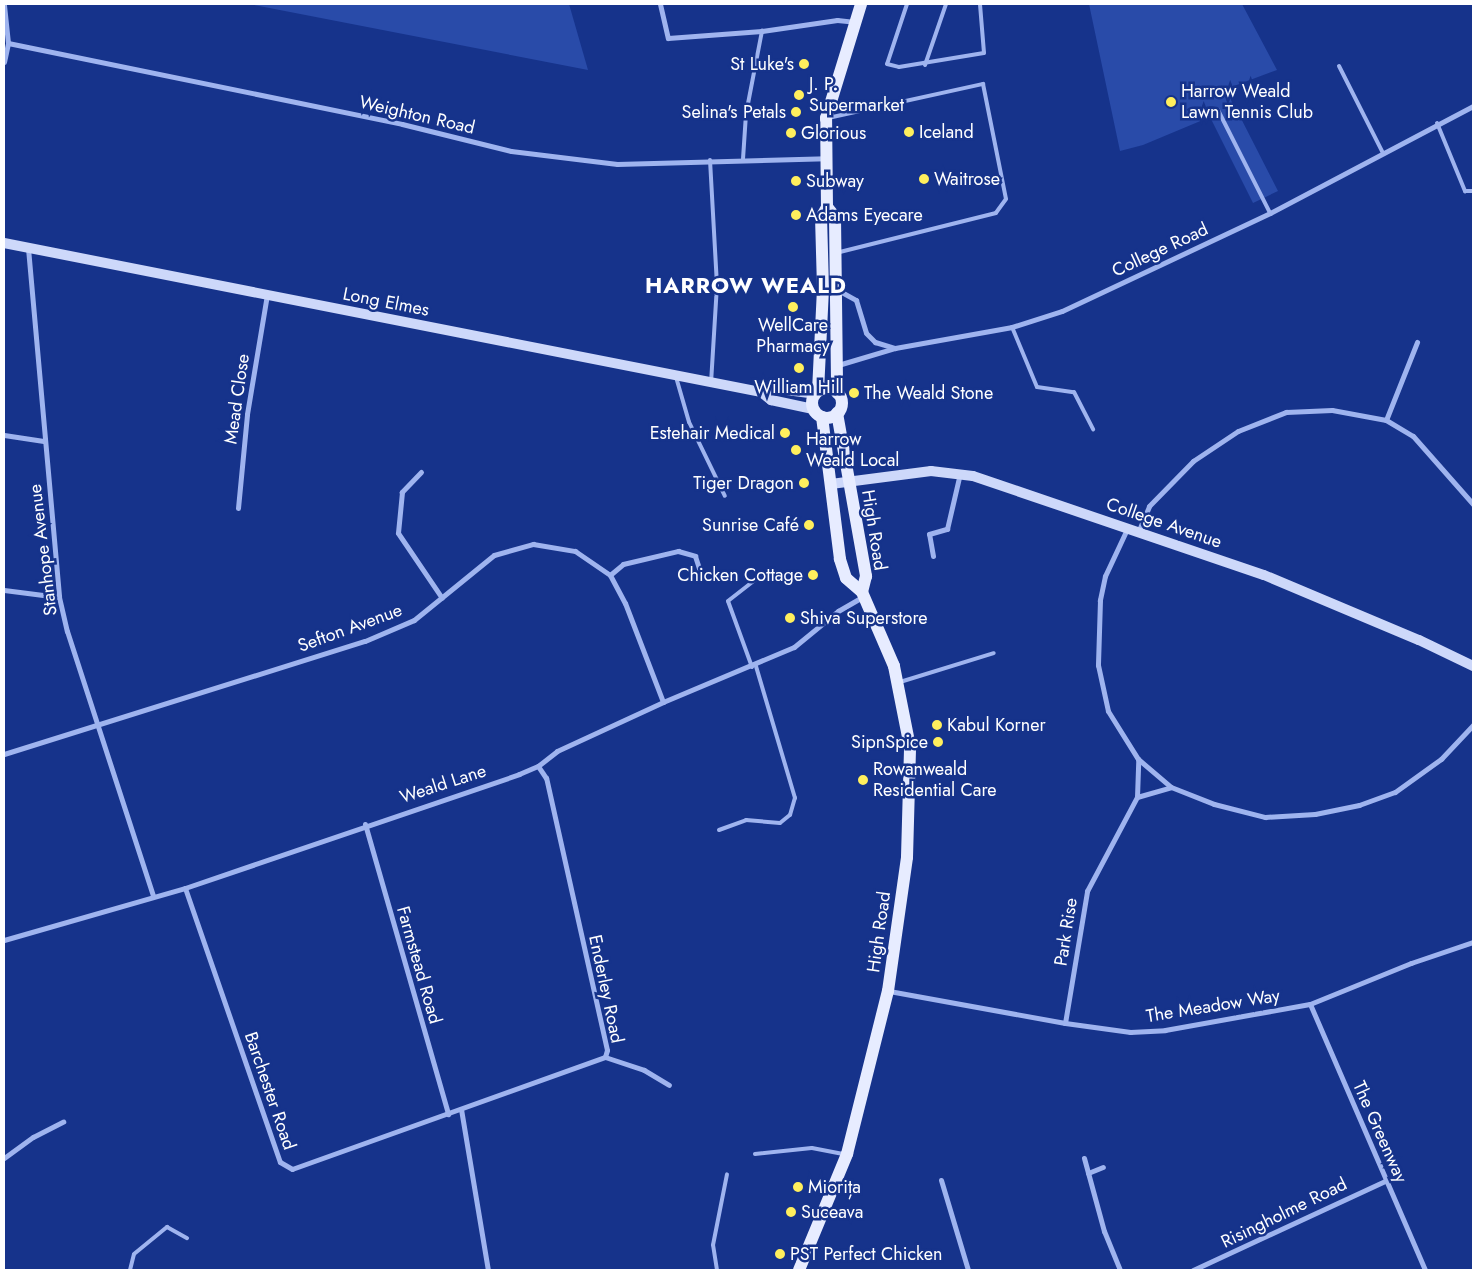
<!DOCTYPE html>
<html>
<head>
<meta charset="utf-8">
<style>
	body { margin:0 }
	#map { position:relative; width:1477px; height:1274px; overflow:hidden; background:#16338b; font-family:Jost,sans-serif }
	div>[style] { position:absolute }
	.green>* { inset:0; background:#294ba9 }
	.lane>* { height:4px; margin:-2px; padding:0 2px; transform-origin:2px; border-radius:2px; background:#9fb4ef }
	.street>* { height:5px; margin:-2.5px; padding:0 2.5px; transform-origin:2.5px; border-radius:2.5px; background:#9fb4ef }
	.secondary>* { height:10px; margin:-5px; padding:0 5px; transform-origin:5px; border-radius:5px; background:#cdd8fa }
	.primary>* { height:12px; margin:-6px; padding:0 6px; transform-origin:6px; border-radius:6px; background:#e7ecff }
	.primary>.ring { margin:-6px; padding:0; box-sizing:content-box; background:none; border:12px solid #e7ecff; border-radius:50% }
	.dots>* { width:14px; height:14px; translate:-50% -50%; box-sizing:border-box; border:2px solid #16338b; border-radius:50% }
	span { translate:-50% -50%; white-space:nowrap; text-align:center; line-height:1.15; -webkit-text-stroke:5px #16338b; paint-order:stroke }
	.poi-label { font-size:18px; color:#fff }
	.right { translate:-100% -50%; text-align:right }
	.left { translate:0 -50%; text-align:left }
	.street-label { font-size:18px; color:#fff }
	.district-label { font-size:22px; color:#fff; font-weight:700; letter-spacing:1px }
	.frame { position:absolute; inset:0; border:5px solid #fff; pointer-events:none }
</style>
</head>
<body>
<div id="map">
	<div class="green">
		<i style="clip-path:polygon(249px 4px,569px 4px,588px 70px)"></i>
		<i style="clip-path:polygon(1089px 4px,1242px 4px,1277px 70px,1226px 89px,1278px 191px,1253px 203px,1210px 117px,1143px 145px,1120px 151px)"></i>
	</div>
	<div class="lane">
		<i style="left:907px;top:4px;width:63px;rotate:108.4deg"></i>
		<i style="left:887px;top:64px;width:12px;rotate:14deg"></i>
		<i style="left:899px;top:67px;width:86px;rotate:-9.4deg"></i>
		<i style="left:984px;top:53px;width:49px;rotate:-94.7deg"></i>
		<i style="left:925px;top:65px;width:65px;rotate:-71deg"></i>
		<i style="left:1339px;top:66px;width:97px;rotate:63.2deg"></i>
		<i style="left:1218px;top:110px;width:115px;rotate:63.2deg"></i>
		<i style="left:828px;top:118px;width:159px;rotate:-12.4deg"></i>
		<i style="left:983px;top:84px;width:117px;rotate:78.7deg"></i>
		<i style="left:1006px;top:199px;width:17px;rotate:126deg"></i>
		<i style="left:996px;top:213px;width:162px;rotate:166deg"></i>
		<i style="left:1437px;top:123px;width:74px;rotate:67.6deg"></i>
		<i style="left:1465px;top:191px;width:8px"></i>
		<i style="left:743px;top:159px;width:45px;rotate:-86.2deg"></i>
		<i style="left:746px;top:114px;width:85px;rotate:-79.1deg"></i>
		<i style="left:710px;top:160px;width:125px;rotate:86.8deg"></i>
		<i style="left:717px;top:285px;width:97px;rotate:93.5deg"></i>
		<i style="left:1012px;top:327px;width:65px;rotate:67.4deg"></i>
		<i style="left:1037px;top:387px;width:37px;rotate:8deg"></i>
		<i style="left:1074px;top:392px;width:42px;rotate:62.8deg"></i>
		<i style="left:676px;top:377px;width:47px;rotate:73.9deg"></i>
		<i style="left:689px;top:422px;width:82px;rotate:64.1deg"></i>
		<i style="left:752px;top:667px;width:70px;rotate:-110deg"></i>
		<i style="left:728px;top:601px;width:39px;rotate:-38deg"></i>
		<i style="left:900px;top:682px;width:98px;rotate:-17.1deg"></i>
		<i style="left:719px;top:830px;width:29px;rotate:-20deg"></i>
		<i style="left:746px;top:820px;width:34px;rotate:5deg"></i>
		<i style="left:780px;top:823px;width:13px;rotate:-39deg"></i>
		<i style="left:790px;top:815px;width:18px;rotate:-74deg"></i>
		<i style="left:795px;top:798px;width:138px;rotate:-106.5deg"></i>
		<i style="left:755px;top:1154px;width:57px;rotate:-6deg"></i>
		<i style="left:812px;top:1148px;width:33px;rotate:11deg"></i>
		<i style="left:130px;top:1270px;width:16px;rotate:-76deg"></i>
		<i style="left:134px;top:1254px;width:43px;rotate:-39.3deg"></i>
		<i style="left:167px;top:1227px;width:23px;rotate:29deg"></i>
		<i style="left:717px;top:1270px;width:25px;rotate:-99deg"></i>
		<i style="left:713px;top:1245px;width:72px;rotate:-78.8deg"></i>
	</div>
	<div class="street">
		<i style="left:660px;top:4px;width:35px;rotate:77deg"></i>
		<i style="left:668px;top:38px;width:94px;rotate:-4.3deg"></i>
		<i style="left:762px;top:31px;width:76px;rotate:-8.3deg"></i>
		<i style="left:837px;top:20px;width:18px;rotate:6deg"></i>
		<i style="left:8px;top:43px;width:402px;rotate:11.6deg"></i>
		<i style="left:402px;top:124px;width:112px;rotate:13.9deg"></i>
		<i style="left:511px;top:151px;width:107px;rotate:7deg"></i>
		<i style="left:617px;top:164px;width:209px;rotate:-1.6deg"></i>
		<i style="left:4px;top:62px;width:19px;rotate:-78deg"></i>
		<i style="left:8px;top:43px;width:39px;rotate:-96deg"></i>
		<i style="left:28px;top:248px;width:350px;rotate:84.9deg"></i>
		<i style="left:59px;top:597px;width:35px;rotate:77deg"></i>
		<i style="left:67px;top:631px;width:279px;rotate:72deg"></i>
		<i style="left:836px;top:289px;width:23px;rotate:29deg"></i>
		<i style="left:856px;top:300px;width:34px;rotate:73deg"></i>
		<i style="left:866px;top:333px;width:13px;rotate:45deg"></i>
		<i style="left:875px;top:342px;width:21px;rotate:17deg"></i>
		<i style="left:838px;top:365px;width:59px;rotate:-16.6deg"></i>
		<i style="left:895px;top:348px;width:119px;rotate:-10.2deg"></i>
		<i style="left:1012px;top:327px;width:52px;rotate:-17.7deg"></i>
		<i style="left:1062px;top:311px;width:230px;rotate:-25.2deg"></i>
		<i style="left:1270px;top:213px;width:229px;rotate:-27.8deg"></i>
		<i style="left:1386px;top:420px;width:84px;rotate:-68.3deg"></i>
		<i style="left:4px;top:435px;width:40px;rotate:8.5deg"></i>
		<i style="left:421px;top:472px;width:28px;rotate:134deg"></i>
		<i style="left:402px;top:492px;width:41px;rotate:95.6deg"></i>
		<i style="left:398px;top:533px;width:78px;rotate:55.9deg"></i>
		<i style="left:238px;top:508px;width:94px;rotate:-84.5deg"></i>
		<i style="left:247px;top:414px;width:121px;rotate:-80.5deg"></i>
		<i style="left:1127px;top:529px;width:52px;rotate:115.1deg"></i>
		<i style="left:1105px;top:576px;width:25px;rotate:102deg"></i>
		<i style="left:1100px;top:600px;width:65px;rotate:91.8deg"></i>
		<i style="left:1098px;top:665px;width:47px;rotate:77.7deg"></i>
		<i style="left:1108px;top:711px;width:57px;rotate:58deg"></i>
		<i style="left:1138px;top:759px;width:43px;rotate:40.3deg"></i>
		<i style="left:1171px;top:787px;width:46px;rotate:21.6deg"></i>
		<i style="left:1214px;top:804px;width:53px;rotate:14.3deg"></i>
		<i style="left:1265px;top:817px;width:50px;rotate:-3.4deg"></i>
		<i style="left:1315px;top:814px;width:45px;rotate:-11.6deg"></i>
		<i style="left:1359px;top:805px;width:38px;rotate:-20deg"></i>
		<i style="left:1395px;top:792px;width:57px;rotate:-35.7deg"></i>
		<i style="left:1441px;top:759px;width:47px;rotate:-46.7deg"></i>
		<i style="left:1139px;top:530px;width:26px;rotate:-67deg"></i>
		<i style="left:1149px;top:506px;width:63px;rotate:-45.6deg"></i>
		<i style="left:1193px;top:461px;width:54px;rotate:-33.7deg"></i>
		<i style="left:1238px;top:431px;width:52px;rotate:-21.6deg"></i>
		<i style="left:1286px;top:412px;width:46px;rotate:-2.5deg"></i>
		<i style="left:1332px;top:410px;width:55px;rotate:10.5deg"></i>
		<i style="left:1386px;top:420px;width:31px;rotate:31deg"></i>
		<i style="left:1413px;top:436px;width:91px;rotate:48.6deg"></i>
		<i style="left:933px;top:556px;width:22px;rotate:-100deg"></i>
		<i style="left:929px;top:534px;width:19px;rotate:-16deg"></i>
		<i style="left:947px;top:529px;width:57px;rotate:-76.9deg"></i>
		<i style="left:610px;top:575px;width:17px;rotate:-40deg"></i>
		<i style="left:623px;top:564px;width:57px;rotate:-13.3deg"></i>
		<i style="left:678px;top:551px;width:18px;rotate:16deg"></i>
		<i style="left:695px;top:556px;width:20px;rotate:72deg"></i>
		<i style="left:4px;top:590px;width:55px;rotate:7.3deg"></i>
		<i style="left:4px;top:754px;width:378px;rotate:-17.4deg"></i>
		<i style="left:365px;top:641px;width:53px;rotate:-23.2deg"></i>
		<i style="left:414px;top:620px;width:103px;rotate:-39.1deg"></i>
		<i style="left:494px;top:555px;width:41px;rotate:-15.8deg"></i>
		<i style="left:533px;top:544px;width:43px;rotate:9.5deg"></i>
		<i style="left:575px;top:551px;width:42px;rotate:34.4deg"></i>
		<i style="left:610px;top:575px;width:32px;rotate:62deg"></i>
		<i style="left:625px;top:603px;width:106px;rotate:69deg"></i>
		<i style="left:1137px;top:797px;width:35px;rotate:-16deg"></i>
		<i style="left:365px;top:824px;width:302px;rotate:74deg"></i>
		<i style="left:185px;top:888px;width:290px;rotate:70.9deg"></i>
		<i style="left:280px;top:1162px;width:14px;rotate:30deg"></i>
		<i style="left:292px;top:1169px;width:332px;rotate:-19.7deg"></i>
		<i style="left:605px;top:1057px;width:7px;rotate:-74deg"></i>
		<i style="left:607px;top:1050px;width:279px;rotate:-102.6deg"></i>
		<i style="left:546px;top:778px;width:14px;rotate:-124deg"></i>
		<i style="left:4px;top:940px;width:188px;rotate:-16deg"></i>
		<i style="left:185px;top:888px;width:353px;rotate:-18.8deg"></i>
		<i style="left:519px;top:774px;width:21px;rotate:-23deg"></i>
		<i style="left:538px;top:766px;width:24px;rotate:-38deg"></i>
		<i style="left:557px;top:751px;width:117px;rotate:-24.8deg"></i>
		<i style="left:663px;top:702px;width:142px;rotate:-22.8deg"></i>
		<i style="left:794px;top:647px;width:57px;rotate:-39.3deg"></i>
		<i style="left:838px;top:611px;width:30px;rotate:-30deg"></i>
		<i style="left:889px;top:991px;width:179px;rotate:10.3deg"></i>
		<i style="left:1065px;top:1023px;width:66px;rotate:7.9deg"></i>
		<i style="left:1130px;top:1032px;width:35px;rotate:-3deg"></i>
		<i style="left:1165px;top:1030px;width:147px;rotate:-10.2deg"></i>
		<i style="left:1310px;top:1004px;width:109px;rotate:-22.1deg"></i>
		<i style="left:1411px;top:963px;width:65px;rotate:-18.7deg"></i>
		<i style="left:1310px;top:1004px;width:290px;rotate:66.6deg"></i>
		<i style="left:1065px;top:1023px;width:134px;rotate:-80.5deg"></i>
		<i style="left:1087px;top:891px;width:106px;rotate:-62deg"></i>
		<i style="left:1137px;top:797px;width:38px;rotate:-88deg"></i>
		<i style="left:605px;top:1057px;width:41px;rotate:18.4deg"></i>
		<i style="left:644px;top:1070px;width:29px;rotate:31deg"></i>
		<i style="left:461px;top:1109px;width:163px;rotate:80.5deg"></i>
		<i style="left:4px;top:1158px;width:36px;rotate:-36deg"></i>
		<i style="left:33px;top:1137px;width:34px;rotate:-27deg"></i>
		<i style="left:1084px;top:1158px;width:76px;rotate:74.7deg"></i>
		<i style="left:1104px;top:1231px;width:42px;rotate:67.7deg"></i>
		<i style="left:1088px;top:1173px;width:16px;rotate:-22deg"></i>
		<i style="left:941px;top:1180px;width:94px;rotate:73.3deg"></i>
		<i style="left:1193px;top:1270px;width:214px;rotate:-24.9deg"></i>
	</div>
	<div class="secondary">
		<i style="left:4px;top:243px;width:772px;rotate:11.14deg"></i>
		<i style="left:761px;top:392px;width:13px;rotate:39deg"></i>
		<i style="left:771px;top:400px;width:43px;rotate:12.1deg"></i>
		<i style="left:761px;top:392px;width:12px;rotate:-20deg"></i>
		<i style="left:772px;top:388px;width:43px;rotate:7.9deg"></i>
		<i style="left:831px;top:484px;width:101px;rotate:-7.4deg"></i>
		<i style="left:931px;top:471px;width:42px;rotate:6.8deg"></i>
		<i style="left:973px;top:476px;width:307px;rotate:18.8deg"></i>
		<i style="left:1264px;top:575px;width:168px;rotate:22.8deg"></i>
		<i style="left:1419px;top:640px;width:60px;rotate:25.7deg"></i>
	</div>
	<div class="primary">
		<i style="left:827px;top:207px;width:13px;rotate:51deg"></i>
		<i style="left:835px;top:217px;width:176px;rotate:89.3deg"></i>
		<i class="ring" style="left:812px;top:388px;width:18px;height:18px"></i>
		<i style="left:818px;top:391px;width:103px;rotate:-87.2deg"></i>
		<i style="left:823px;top:288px;width:70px;rotate:-91.6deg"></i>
		<i style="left:821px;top:218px;width:13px;rotate:-61deg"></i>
		<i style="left:827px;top:207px;width:89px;rotate:-90.6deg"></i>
		<i style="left:826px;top:118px;width:119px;rotate:-72.9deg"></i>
		<i style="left:837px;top:413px;width:166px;rotate:79.9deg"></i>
		<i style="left:866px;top:576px;width:16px;rotate:104deg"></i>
		<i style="left:799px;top:1270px;width:126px;rotate:-67.5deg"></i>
		<i style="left:847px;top:1154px;width:168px;rotate:-75.9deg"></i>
		<i style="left:888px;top:991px;width:135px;rotate:-81.9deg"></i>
		<i style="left:907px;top:857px;width:110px;rotate:-88.4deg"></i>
		<i style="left:910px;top:747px;width:83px;rotate:-101.2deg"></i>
		<i style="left:894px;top:666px;width:81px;rotate:-113.4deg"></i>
		<i style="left:862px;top:592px;width:21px;rotate:-139deg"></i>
		<i style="left:846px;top:578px;width:20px;rotate:-108deg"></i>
		<i style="left:840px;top:559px;width:143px;rotate:-97.2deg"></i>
	</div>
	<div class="dots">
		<i style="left:804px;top:64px;background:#ffef5d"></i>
		<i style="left:799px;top:95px;background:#ffef5d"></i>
		<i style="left:1171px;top:102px;background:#ffef5d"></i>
		<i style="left:796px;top:112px;background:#ffef5d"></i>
		<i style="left:909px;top:132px;background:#ffef5d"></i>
		<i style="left:791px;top:133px;background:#ffef5d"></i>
		<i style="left:924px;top:179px;background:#ffef5d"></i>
		<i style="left:796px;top:181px;background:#ffef5d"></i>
		<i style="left:796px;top:215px;background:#ffef5d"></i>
		<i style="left:793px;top:307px;background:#ffef5d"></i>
		<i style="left:799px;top:368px;background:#ffef5d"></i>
		<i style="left:854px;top:393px;background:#ffef5d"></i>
		<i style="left:785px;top:433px;background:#ffef5d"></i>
		<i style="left:796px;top:450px;background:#ffef5d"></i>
		<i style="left:804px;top:483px;background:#ffef5d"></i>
		<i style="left:809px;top:525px;background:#ffef5d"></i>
		<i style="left:813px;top:575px;background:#ffef5d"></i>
		<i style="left:790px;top:618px;background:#ffef5d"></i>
		<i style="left:937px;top:725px;background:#ffef5d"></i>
		<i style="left:938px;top:742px;background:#ffef5d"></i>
		<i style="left:863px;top:780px;background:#ffef5d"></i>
		<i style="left:798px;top:1187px;background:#ffef5d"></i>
		<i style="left:791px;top:1212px;background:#ffef5d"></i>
		<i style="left:780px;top:1254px;background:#ffef5d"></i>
	</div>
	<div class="poi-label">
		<span class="right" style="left:794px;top:64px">St Luke's</span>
		<span class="left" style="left:809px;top:95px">J. P.<br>Supermarket</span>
		<span class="left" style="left:1181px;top:102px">Harrow Weald<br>Lawn Tennis Club</span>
		<span class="right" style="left:786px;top:112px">Selina's Petals</span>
		<span class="left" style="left:919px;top:132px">Iceland</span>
		<span class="left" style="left:801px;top:133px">Glorious</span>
		<span class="left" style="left:934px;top:179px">Waitrose</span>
		<span class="left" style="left:806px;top:181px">Subway</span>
		<span class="left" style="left:806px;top:215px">Adams Eyecare</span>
		<span style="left:793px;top:336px">WellCare<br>Pharmacy</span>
		<span style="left:799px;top:387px">William Hill</span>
		<span class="left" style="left:864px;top:393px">The Weald Stone</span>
		<span class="right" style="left:775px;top:433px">Estehair Medical</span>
		<span class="left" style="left:806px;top:450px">Harrow<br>Weald Local</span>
		<span class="right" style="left:794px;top:483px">Tiger Dragon</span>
		<span class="right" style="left:799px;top:525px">Sunrise Café</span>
		<span class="right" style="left:803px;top:575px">Chicken Cottage</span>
		<span class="left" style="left:800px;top:618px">Shiva Superstore</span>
		<span class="left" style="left:947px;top:725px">Kabul Korner</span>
		<span class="right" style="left:928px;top:742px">SipnSpice</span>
		<span class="left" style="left:873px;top:780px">Rowanweald<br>Residential Care</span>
		<span class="left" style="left:808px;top:1187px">Miorița</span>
		<span class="left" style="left:801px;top:1212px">Suceava</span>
		<span class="left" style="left:790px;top:1254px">PST Perfect Chicken</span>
	</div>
	<div class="street-label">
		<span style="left:417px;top:115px;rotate:13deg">Weighton Road</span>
		<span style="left:1160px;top:250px;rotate:-25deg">College Road</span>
		<span style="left:386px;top:302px;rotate:11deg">Long Elmes</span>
		<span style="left:237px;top:399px;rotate:-82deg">Mead Close</span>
		<span style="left:1164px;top:523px;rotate:19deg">College Avenue</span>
		<span style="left:874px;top:530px;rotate:81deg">High Road</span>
		<span style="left:43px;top:550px;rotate:-97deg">Stanhope Avenue</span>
		<span style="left:350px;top:628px;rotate:-20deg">Sefton Avenue</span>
		<span style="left:443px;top:784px;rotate:-18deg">Weald Lane</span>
		<span style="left:879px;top:932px;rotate:-82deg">High Road</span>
		<span style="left:1066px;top:932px;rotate:-81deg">Park Rise</span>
		<span style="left:419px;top:965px;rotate:74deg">Farmstead Road</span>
		<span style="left:606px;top:989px;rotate:78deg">Enderley Road</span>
		<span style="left:1213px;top:1006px;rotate:-9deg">The Meadow Way</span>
		<span style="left:270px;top:1091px;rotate:71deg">Barchester Road</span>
		<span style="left:1380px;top:1132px;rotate:66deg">The Greenway</span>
		<span style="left:1284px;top:1213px;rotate:-26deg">Risingholme Road</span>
	</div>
	<div class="district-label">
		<span style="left:746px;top:286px">HARROW WEALD</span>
	</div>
	<div class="frame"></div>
</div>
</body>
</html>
